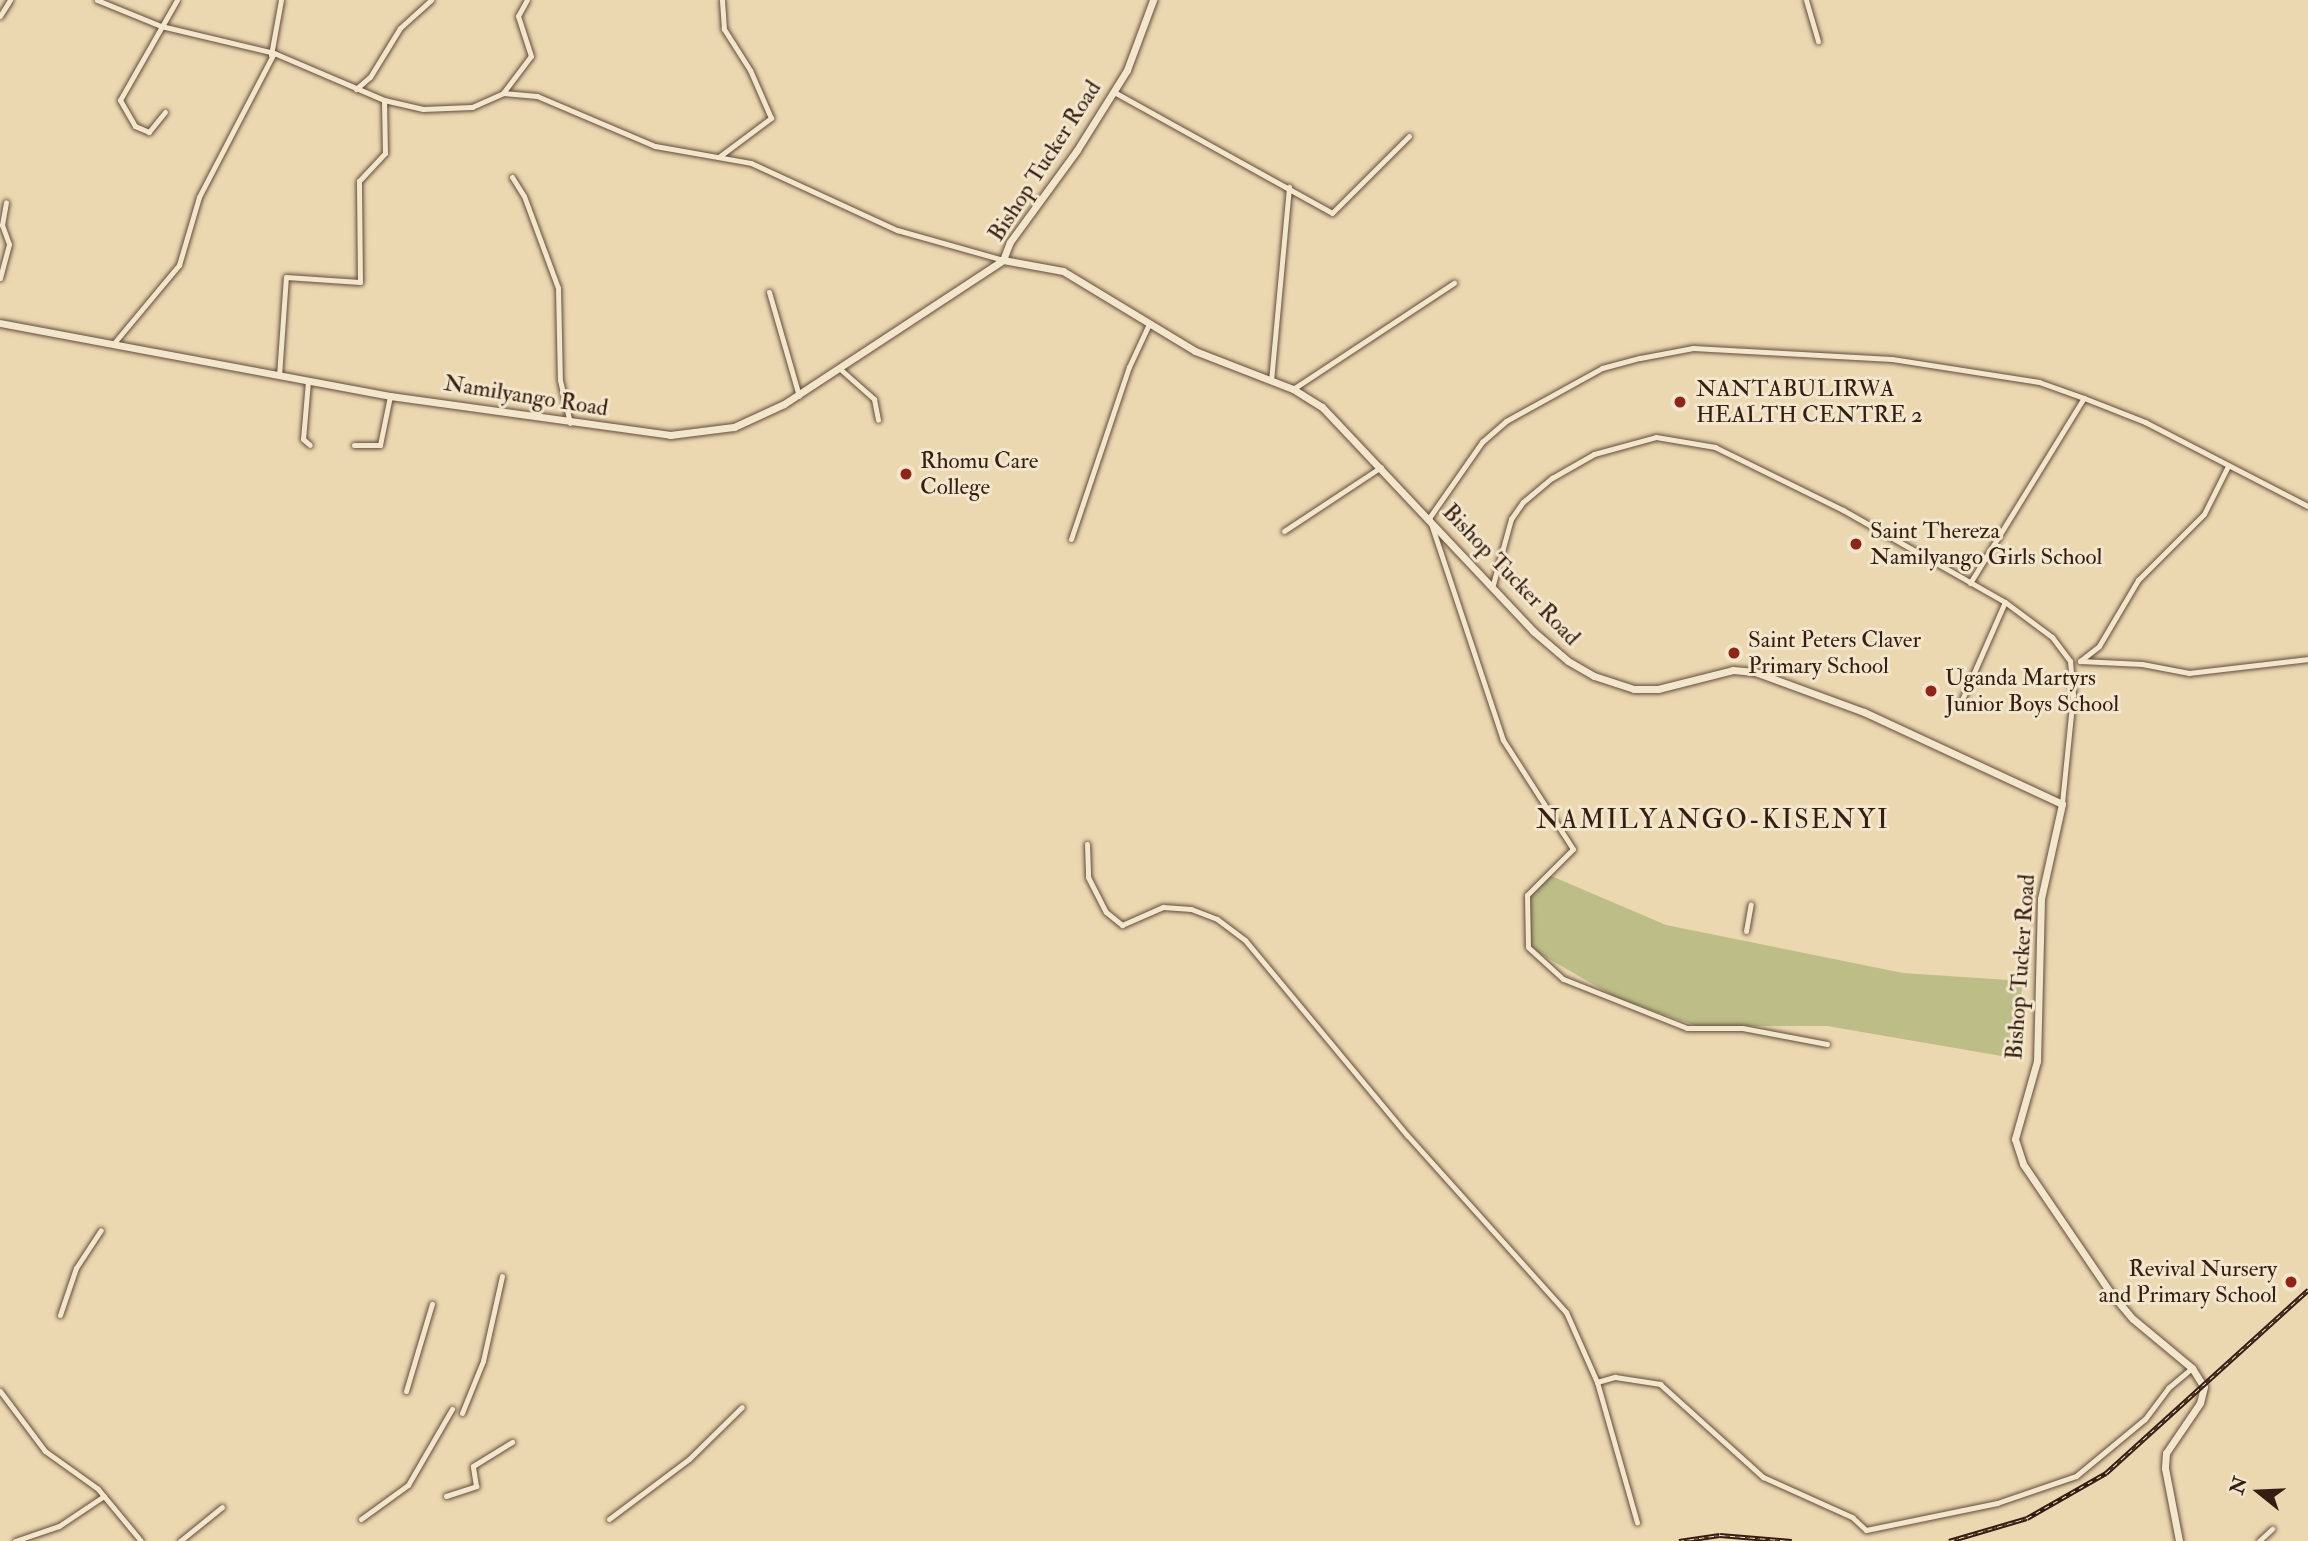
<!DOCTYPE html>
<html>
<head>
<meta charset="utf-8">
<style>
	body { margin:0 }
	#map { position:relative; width:2308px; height:1541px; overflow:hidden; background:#ebd8b1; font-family:"IM FELL Double Pica",serif }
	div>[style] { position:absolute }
	.green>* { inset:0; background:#bdbd88 }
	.roads { filter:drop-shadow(0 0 2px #634c3a) drop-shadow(0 0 2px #634c3a) }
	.minor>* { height:5px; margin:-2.5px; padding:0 2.5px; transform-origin:2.5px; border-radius:2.5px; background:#f2e6cc }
	.secondary>* { height:7px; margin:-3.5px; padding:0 3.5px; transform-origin:3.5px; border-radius:3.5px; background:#f2e6cc }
	.rail>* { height:4.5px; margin-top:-2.25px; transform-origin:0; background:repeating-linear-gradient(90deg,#f2e6cc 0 5px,#361d12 0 10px); box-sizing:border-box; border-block:2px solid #361d12 }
	.dots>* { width:19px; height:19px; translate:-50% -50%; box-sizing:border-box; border:4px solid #f2e6cc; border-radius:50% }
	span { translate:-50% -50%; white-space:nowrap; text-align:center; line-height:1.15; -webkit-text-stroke:6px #f2e6cc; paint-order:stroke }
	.street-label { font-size:23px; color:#361d12 }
	.poi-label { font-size:23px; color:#361d12 }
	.left { translate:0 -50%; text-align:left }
	.right { translate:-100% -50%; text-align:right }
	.quarter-label { font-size:26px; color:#361d12; letter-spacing:2px }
	.north { position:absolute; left:2224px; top:1457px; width:70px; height:70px; -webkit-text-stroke:5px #f2e6cc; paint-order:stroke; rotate:288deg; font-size:19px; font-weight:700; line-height:28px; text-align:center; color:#361d12 }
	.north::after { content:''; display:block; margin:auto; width:24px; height:32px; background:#361d12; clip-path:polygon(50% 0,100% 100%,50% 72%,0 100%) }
</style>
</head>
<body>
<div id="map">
	<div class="green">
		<i style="clip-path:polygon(1549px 875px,1666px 925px,1903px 973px,2023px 981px,2013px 1058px,1827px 1026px,1697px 1026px,1617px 998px,1530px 948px,1528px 899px)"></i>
	</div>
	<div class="roads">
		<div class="minor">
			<i style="left:97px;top:0;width:69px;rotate:22.1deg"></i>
			<i style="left:161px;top:26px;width:116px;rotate:13.4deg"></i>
			<i style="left:274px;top:53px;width:120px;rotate:23.1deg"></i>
			<i style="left:384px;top:100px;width:40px;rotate:13deg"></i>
			<i style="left:423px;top:109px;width:49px;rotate:-2.3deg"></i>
			<i style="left:472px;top:107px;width:34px;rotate:-24deg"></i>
			<i style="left:503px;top:93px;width:34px;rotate:5deg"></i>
			<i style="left:537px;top:96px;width:128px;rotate:23deg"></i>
			<i style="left:655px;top:146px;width:97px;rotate:10deg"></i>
			<i style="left:751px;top:163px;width:161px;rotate:24.7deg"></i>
			<i style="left:897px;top:230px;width:110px;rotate:15.8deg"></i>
			<i style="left:1806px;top:0;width:43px;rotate:73.7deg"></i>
			<i style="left:0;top:16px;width:19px;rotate:-58deg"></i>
			<i style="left:271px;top:55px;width:56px;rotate:-79.7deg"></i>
			<i style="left:356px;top:89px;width:18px;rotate:-41deg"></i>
			<i style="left:370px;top:77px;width:57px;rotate:-58.5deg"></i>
			<i style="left:400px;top:28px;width:42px;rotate:-42.1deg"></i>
			<i style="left:1114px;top:92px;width:249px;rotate:29deg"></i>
			<i style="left:1332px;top:213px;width:109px;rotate:-45deg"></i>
			<i style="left:503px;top:93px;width:46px;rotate:-52.9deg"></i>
			<i style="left:531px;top:56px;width:42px;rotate:-108deg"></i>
			<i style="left:518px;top:16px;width:18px;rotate:-61deg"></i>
			<i style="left:165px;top:112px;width:26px;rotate:129deg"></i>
			<i style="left:149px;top:132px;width:15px;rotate:-157deg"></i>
			<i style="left:135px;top:126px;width:30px;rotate:-120deg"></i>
			<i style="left:120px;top:100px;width:115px;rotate:-60.3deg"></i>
			<i style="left:720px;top:156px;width:64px;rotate:-36.7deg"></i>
			<i style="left:771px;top:118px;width:52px;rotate:-113.6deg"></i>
			<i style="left:750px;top:70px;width:49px;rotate:-122.4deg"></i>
			<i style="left:724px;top:29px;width:29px;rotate:-94deg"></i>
			<i style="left:512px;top:177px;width:22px;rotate:58deg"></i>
			<i style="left:524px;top:196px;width:98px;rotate:69.7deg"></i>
			<i style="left:558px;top:288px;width:92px;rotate:88.8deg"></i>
			<i style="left:560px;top:380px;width:44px;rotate:76.9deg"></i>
			<i style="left:0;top:278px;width:35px;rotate:-75deg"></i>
			<i style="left:9px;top:244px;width:20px;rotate:-110deg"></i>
			<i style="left:2px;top:225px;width:23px;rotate:-80deg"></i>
			<i style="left:769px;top:292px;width:108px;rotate:73.9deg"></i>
			<i style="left:114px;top:343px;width:102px;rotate:-50.2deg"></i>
			<i style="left:179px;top:265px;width:71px;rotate:-73.6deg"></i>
			<i style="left:199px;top:197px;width:162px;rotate:-62.5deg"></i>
			<i style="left:839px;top:368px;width:47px;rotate:41.5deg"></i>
			<i style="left:874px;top:399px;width:21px;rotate:79deg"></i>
			<i style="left:279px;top:376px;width:99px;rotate:-86deg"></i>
			<i style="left:286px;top:277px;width:74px;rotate:3.9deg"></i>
			<i style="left:360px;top:282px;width:101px;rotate:-90.6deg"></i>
			<i style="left:359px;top:181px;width:38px;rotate:-47deg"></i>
			<i style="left:385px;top:153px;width:53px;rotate:-91.1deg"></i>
			<i style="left:308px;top:381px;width:58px;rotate:94.9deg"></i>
			<i style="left:303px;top:439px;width:9px;rotate:41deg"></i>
			<i style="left:1271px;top:381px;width:195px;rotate:-84.7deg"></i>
			<i style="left:1293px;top:389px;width:193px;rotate:-33.4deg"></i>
			<i style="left:354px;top:445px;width:26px"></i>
			<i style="left:380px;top:445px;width:50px;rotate:-78.5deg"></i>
			<i style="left:1284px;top:531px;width:116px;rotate:-33.4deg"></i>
			<i style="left:1071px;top:539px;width:182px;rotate:-71.4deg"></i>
			<i style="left:1129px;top:367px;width:47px;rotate:-65.1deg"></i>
			<i style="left:1970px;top:583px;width:217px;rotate:-58.4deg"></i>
			<i style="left:1492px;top:588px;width:72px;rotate:-74.6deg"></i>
			<i style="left:1511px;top:519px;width:21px;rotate:-55deg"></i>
			<i style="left:1523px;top:502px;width:38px;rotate:-40deg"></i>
			<i style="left:1552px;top:478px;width:48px;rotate:-29.7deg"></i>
			<i style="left:1594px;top:454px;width:64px;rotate:-15.3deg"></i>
			<i style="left:1656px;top:437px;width:60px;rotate:9.6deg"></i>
			<i style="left:1715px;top:447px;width:143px;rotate:26.2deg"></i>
			<i style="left:1843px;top:510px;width:186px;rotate:29.6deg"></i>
			<i style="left:2005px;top:602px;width:59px;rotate:36.7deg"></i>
			<i style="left:2052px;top:637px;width:30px;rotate:53deg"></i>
			<i style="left:2070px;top:661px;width:34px;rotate:85deg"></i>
			<i style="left:2073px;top:695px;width:110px;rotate:95.8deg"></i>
			<i style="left:2080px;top:661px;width:24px;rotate:-38deg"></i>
			<i style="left:2099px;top:646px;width:77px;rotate:-59.4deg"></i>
			<i style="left:2138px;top:580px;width:93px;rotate:-45deg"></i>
			<i style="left:2204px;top:514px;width:54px;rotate:-63.4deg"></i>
			<i style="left:2080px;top:661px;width:62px;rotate:2.8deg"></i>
			<i style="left:2142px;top:664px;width:48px;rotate:10.8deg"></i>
			<i style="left:2189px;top:673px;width:120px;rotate:-6.7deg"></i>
			<i style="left:1961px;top:702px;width:109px;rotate:-66.3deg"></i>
			<i style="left:1087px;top:844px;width:33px;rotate:88deg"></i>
			<i style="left:1088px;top:877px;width:39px;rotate:63deg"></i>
			<i style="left:1106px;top:912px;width:21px;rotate:39deg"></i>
			<i style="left:1122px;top:925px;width:45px;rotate:-23.7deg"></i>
			<i style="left:1163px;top:907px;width:28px;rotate:4deg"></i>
			<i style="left:1191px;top:909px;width:28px;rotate:21deg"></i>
			<i style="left:1217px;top:919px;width:35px;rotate:37deg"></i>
			<i style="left:1245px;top:940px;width:254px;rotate:50.3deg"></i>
			<i style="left:1407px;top:1135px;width:238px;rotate:48.1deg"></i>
			<i style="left:1566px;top:1312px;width:77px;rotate:66.1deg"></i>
			<i style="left:1597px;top:1382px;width:146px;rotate:74.1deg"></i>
			<i style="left:1746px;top:931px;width:27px;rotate:-80deg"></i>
			<i style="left:1827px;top:1044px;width:86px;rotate:-169.3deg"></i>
			<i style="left:1742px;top:1028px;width:55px;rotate:180deg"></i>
			<i style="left:1687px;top:1028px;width:133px;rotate:-158.4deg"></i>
			<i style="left:1563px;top:979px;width:47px;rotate:-137.6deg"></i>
			<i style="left:1528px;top:947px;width:52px;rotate:-91.1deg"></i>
			<i style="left:1527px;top:895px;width:65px;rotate:-45deg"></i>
			<i style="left:1573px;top:849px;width:130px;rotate:-122.7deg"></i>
			<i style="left:1503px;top:740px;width:234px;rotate:-108.4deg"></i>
			<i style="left:1429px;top:518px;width:93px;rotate:-55.1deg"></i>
			<i style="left:1482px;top:442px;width:32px;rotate:-41deg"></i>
			<i style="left:1506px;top:421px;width:110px;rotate:-28.9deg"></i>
			<i style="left:1602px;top:368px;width:39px;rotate:-15deg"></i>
			<i style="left:1640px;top:358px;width:54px;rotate:-10.7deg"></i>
			<i style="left:1693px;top:348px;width:199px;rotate:3.2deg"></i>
			<i style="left:1892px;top:359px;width:149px;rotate:8.9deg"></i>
			<i style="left:2039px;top:382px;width:48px;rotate:19.6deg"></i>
			<i style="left:2084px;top:398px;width:66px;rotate:21.5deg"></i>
			<i style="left:2145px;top:422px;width:183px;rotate:27.3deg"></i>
			<i style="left:60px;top:1315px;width:50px;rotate:-71.2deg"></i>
			<i style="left:76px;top:1268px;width:45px;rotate:-56.7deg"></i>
			<i style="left:1597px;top:1382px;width:19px;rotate:-16deg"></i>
			<i style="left:1615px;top:1377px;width:46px;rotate:8.8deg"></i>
			<i style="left:1660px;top:1384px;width:139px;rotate:42.1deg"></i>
			<i style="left:1763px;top:1477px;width:98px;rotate:24.2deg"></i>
			<i style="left:1852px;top:1517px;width:19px;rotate:43deg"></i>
			<i style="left:1866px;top:1530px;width:134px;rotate:-11.6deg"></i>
			<i style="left:1997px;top:1503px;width:83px;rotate:-18.9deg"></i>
			<i style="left:2076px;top:1476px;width:89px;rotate:-39.6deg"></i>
			<i style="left:2145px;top:1419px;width:39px;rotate:-53deg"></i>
			<i style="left:2168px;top:1388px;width:31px;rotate:-40deg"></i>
			<i style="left:0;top:1391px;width:75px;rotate:53.1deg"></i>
			<i style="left:45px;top:1451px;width:65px;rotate:35.6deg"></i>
			<i style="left:98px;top:1489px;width:67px;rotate:50.4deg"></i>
			<i style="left:406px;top:1391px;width:91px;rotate:-73.4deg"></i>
			<i style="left:462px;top:1413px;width:56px;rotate:-68deg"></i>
			<i style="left:483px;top:1361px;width:87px;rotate:-77.4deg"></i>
			<i style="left:446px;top:1496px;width:32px;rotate:-18deg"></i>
			<i style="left:476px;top:1486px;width:20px;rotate:-99deg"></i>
			<i style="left:473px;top:1466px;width:46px;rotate:-31.6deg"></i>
			<i style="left:361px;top:1519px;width:58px;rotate:-35.9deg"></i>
			<i style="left:408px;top:1485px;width:88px;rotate:-59.9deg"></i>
			<i style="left:609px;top:1519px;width:100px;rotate:-36.9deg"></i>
			<i style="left:689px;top:1459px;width:74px;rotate:-44.5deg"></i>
			<i style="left:15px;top:1541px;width:46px;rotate:-18.8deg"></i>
			<i style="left:59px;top:1526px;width:54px;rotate:-33.7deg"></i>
			<i style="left:180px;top:1541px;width:54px;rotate:-39deg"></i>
			<i style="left:2259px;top:1541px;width:18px;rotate:-43deg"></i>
		</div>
		<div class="secondary">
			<i style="left:1003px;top:260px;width:61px;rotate:10.4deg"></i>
			<i style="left:1063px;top:271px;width:154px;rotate:31.2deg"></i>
			<i style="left:1195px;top:351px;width:105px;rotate:21.2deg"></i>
			<i style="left:1293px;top:389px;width:34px;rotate:32deg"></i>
			<i style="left:1322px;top:407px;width:308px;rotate:46.7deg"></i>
			<i style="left:1533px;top:631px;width:46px;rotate:40.6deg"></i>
			<i style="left:1568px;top:661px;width:30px;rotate:30deg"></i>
			<i style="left:1594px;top:676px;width:42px;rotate:18deg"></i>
			<i style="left:1634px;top:689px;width:24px"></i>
			<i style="left:1658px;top:689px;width:77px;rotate:-14.2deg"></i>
			<i style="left:1733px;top:670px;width:22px;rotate:5deg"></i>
			<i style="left:1755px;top:672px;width:116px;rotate:20.2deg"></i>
			<i style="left:1864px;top:712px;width:218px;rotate:24.9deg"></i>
			<i style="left:2062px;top:804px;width:97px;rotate:102.5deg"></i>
			<i style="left:2041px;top:899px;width:162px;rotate:91.4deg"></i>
			<i style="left:2037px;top:1061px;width:81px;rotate:105.8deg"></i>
			<i style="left:2015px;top:1139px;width:26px;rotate:72deg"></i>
			<i style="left:2023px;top:1164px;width:155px;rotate:55.8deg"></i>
			<i style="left:2110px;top:1292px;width:35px;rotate:50deg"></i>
			<i style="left:2133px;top:1319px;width:77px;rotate:39.7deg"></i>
			<i style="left:2192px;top:1368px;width:22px;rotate:58deg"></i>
			<i style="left:2204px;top:1387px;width:16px;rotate:104deg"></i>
			<i style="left:2200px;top:1403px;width:60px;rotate:124.2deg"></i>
			<i style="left:2166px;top:1453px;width:15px;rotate:94deg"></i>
			<i style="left:2165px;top:1468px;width:74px;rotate:79.1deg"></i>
			<i style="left:1003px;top:260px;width:19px;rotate:-69deg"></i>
			<i style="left:1010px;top:242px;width:114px;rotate:-53.9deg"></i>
			<i style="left:1077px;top:150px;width:94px;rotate:-58deg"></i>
			<i style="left:1127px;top:70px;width:75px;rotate:-69.6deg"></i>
			<i style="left:0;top:323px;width:397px;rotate:10.6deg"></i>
			<i style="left:390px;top:396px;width:283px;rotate:7.9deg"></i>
			<i style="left:670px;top:435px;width:64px;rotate:-7.1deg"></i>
			<i style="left:734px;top:427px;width:55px;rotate:-24.7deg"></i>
			<i style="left:784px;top:404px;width:262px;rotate:-33.3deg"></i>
		</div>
	</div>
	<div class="rail">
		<i style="left:1679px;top:1541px;width:41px;rotate:-8.3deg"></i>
		<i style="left:1720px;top:1535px;width:72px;rotate:4.8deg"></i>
		<i style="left:1949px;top:1541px;width:81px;rotate:-16.4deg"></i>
		<i style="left:2027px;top:1518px;width:91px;rotate:-29.7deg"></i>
		<i style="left:2106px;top:1473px;width:273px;rotate:-42.2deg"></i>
	</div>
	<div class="dots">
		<i style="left:1680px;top:402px;background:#8f2418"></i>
		<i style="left:906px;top:474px;background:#8f2418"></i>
		<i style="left:1856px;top:544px;background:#8f2418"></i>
		<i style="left:1734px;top:653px;background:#8f2418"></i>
		<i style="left:1931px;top:691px;background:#8f2418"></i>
		<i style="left:2291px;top:1282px;background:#8f2418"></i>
	</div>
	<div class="street-label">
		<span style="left:1045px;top:161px;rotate:-57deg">Bishop Tucker Road</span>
		<span style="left:526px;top:396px;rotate:9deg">Namilyango Road</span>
		<span style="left:1511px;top:575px;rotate:46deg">Bishop Tucker Road</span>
		<span style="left:2021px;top:967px;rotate:-86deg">Bishop Tucker Road</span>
	</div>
	<div class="poi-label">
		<span class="left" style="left:1696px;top:402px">NANTABULIRWA<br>HEALTH CENTRE 2</span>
		<span class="left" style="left:920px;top:474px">Rhomu Care<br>College</span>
		<span class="left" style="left:1870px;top:544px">Saint Thereza<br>Namilyango Girls School</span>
		<span class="left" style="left:1748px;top:653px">Saint Peters Claver<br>Primary School</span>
		<span class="left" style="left:1945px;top:691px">Uganda Martyrs<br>Junior Boys School</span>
		<span class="right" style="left:2277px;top:1282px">Revival Nursery<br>and Primary School</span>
	</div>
	<div class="quarter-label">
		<span style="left:1713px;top:821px">NAMILYANGO-KISENYI</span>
	</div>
	<div class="north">N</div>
</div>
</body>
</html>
